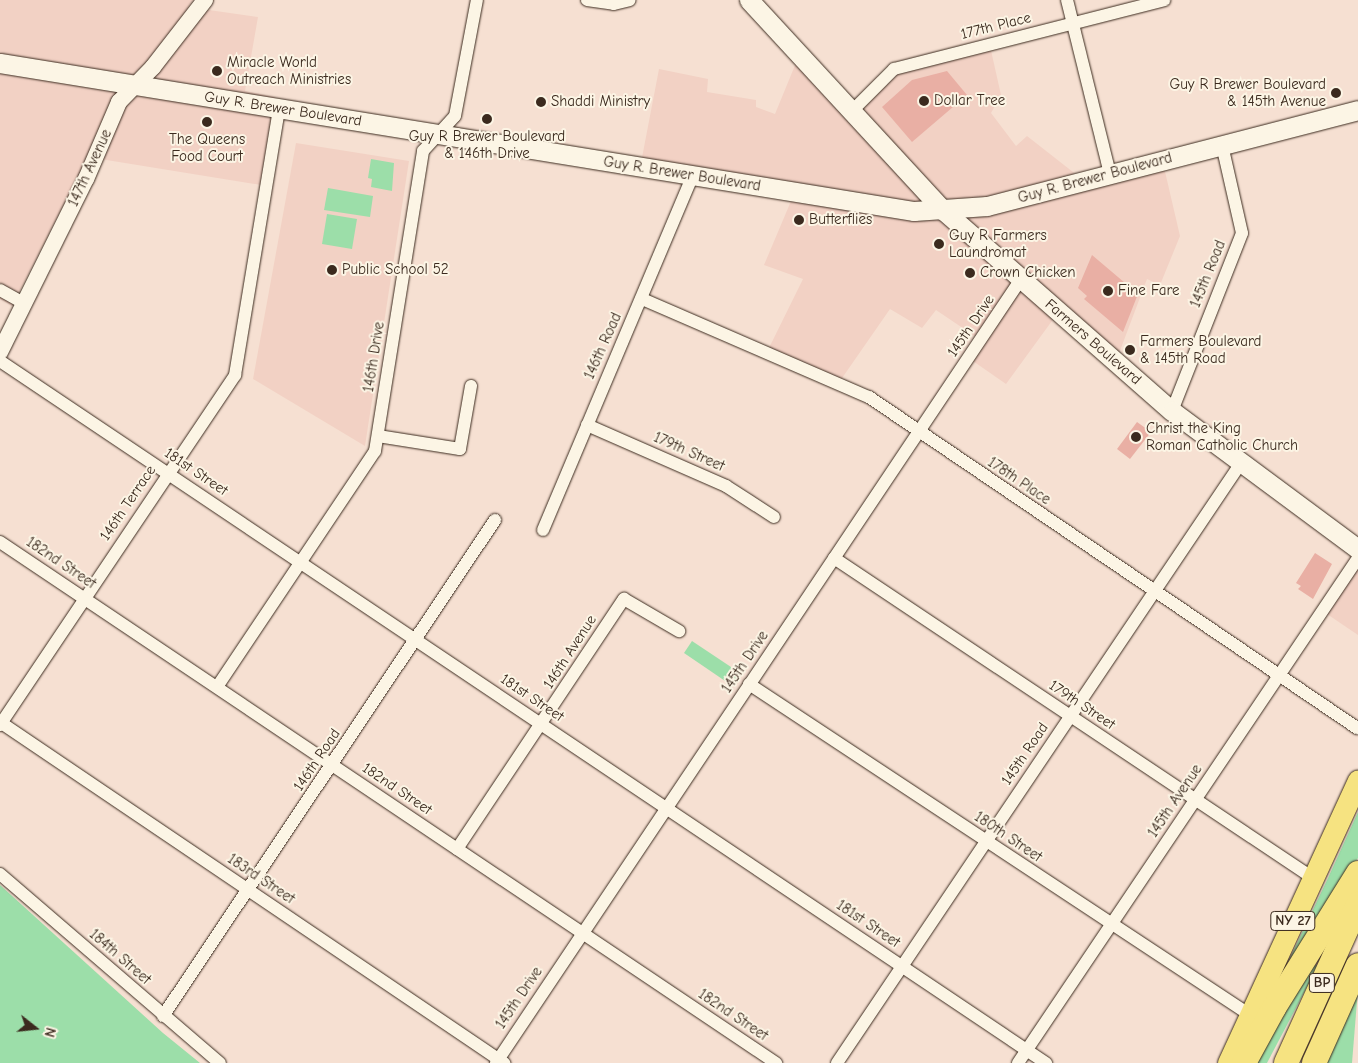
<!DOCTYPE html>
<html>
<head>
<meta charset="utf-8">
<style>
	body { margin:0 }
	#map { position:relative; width:1358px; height:1063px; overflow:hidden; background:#f6e0d2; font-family:"Comic Neue",sans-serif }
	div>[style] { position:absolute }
	.built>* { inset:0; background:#f2d1c4 }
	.green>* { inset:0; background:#9cdea9 }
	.building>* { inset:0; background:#e9afa4 }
	.roads { filter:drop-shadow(0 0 1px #3b2a1e) drop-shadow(0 0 1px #3b2a1e) }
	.minor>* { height:12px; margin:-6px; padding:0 6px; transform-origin:6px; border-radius:6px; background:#fcf5e5 }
	.tertiary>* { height:16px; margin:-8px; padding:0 8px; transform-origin:8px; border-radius:8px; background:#fcf5e5 }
	.secondary>* { height:19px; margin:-9.5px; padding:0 9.5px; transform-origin:9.5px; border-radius:9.5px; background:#fcf5e5 }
	.primary>* { height:21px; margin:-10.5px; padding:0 10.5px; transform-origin:10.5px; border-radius:10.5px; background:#f6e381 }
	.motorway>* { height:24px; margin:-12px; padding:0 12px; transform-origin:12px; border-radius:12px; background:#f6e381 }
	.dots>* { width:14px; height:14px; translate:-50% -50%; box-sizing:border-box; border:2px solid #fcf5e5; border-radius:50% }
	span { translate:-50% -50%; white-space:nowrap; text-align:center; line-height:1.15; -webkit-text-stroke:4px #fcf5e5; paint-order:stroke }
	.shield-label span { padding:1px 4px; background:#fcf5e5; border:1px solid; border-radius:4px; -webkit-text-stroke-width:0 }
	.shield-label { font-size:14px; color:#3b2a1e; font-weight:700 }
	.street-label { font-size:15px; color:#3b2a1e }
	.poi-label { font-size:15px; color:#3b2a1e }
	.left { translate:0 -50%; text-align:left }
	.right { translate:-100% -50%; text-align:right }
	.north { position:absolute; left:10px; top:1003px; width:50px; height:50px; -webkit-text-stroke:4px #fcf5e5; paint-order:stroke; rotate:106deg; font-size:14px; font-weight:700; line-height:20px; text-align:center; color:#3b2a1e }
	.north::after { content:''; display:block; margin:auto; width:18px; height:22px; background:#3b2a1e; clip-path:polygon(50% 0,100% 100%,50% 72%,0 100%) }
</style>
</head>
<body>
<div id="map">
	<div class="built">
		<i style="clip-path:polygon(0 0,193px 0,188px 7px,258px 17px,245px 91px,275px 97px,261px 185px,88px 157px,12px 306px,0 299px)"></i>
		<i style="clip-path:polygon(990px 46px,1001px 95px,991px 113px,1016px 146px,1027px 136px,1087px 183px,1163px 163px,1180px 236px,1160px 285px,1147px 279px,1115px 364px,1057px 314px,1006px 384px,970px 359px,982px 341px,936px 310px,922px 328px,890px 309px,840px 381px,768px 350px,803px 279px,764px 265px,794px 194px,640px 168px,659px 69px,708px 79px,707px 92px,756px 100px,756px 107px,775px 114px,798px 58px,850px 115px,898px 71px)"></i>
		<i style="clip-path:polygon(296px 143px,409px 161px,365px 446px,253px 379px)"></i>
		<i style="clip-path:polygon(1358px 563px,1358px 635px,1324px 612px)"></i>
	</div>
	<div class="green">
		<i style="clip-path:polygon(371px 159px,394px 163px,392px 191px,371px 187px,372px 179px,368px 178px)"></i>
		<i style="clip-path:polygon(328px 188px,373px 196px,370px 217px,324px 210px)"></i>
		<i style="clip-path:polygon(327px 214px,357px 219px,352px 249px,322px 244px)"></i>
		<i style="clip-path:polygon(692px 641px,740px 673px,731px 685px,684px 653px)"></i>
		<i style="clip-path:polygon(1358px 812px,1358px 858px,1279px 981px,1328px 878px)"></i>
		<i style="clip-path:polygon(0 885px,163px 1033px,200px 1063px,0 1063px)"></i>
		<i style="clip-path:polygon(1312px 964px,1318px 966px,1267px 1063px,1254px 1063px)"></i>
		<i style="clip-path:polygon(1358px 989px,1352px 1063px,1325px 1063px)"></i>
	</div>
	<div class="building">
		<i style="clip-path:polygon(947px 71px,967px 95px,912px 142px,882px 107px,912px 80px)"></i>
		<i style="clip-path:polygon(1092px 255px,1138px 294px,1123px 332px,1084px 299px,1087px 296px,1078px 288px)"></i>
		<i style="clip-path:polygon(1137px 422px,1151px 432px,1130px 459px,1117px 449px)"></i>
		<i style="clip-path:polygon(1315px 553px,1332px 564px,1313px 599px,1298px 589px,1301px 586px,1296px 583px)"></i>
	</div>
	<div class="roads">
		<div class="minor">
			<i style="left:587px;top:0;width:27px;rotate:8deg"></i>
			<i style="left:614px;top:4px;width:16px;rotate:-14deg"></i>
			<i style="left:1067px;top:0;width:179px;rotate:76.1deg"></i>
			<i style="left:851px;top:112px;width:61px;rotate:-45deg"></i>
			<i style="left:894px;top:69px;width:279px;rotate:-14.3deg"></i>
			<i style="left:0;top:290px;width:29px;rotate:29deg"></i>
			<i style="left:642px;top:299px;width:247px;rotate:23.4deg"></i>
			<i style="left:869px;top:397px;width:590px;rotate:34.15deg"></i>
			<i style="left:0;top:361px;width:1260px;rotate:33.87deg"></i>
			<i style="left:1172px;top:411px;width:191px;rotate:-68.5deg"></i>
			<i style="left:1242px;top:233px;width:90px;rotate:-102.8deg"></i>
			<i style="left:587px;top:425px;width:152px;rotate:23.7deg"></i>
			<i style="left:726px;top:486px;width:57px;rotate:32.9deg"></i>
			<i style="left:378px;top:436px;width:83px;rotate:9deg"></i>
			<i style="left:460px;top:449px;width:64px;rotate:-80.1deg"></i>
			<i style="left:543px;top:530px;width:385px;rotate:-67.1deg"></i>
			<i style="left:0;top:542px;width:935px;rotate:33.88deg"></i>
			<i style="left:834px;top:558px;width:576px;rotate:33.75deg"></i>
			<i style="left:749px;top:684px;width:600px;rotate:33.45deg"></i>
			<i style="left:217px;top:687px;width:284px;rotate:-56.2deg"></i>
			<i style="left:375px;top:451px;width:304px;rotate:-80.9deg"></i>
			<i style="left:423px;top:151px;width:47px;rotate:-47.6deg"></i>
			<i style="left:455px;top:116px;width:118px;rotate:-79.3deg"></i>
			<i style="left:0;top:722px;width:609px;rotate:34.08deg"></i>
			<i style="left:0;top:725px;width:422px;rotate:-56.1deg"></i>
			<i style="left:235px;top:375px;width:270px;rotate:-80.6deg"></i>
			<i style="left:457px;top:849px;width:301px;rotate:-56.3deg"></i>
			<i style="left:624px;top:599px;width:64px;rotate:30.2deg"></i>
			<i style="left:0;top:874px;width:290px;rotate:40.7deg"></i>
			<i style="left:163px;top:1016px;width:597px;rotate:-56.2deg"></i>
			<i style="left:496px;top:1063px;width:944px;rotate:-56.19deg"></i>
			<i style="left:837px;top:1063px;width:723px;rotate:-56.05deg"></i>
			<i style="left:1018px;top:1063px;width:609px;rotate:-56.05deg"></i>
		</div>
		<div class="tertiary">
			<i style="left:0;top:352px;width:193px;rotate:-63.6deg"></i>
			<i style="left:86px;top:179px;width:84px;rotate:-66.8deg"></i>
			<i style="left:119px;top:102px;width:49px;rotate:-45.8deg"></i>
			<i style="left:153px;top:67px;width:85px;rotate:-52.2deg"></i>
		</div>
		<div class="secondary">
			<i style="left:749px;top:0;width:287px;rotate:47.3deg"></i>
			<i style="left:944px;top:211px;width:303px;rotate:41.3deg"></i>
			<i style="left:1172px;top:411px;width:232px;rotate:36.6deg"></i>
			<i style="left:0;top:63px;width:926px;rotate:9.2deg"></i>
			<i style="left:914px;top:211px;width:73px;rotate:-3.9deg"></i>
			<i style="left:987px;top:206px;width:383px;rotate:-14.5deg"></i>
		</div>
		<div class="primary">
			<i style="left:1228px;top:1063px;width:311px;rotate:-65.3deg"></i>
		</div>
		<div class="motorway">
			<i style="left:1244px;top:1063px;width:63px;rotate:-61.4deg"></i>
			<i style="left:1274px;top:1008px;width:159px;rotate:-58.1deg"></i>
			<i style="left:1286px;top:1063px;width:175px;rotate:-65.6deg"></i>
			<i style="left:1314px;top:1063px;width:107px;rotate:-65.8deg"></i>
		</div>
	</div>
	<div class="dots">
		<i style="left:217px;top:71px;background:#3b2a1e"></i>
		<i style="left:1336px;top:93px;background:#3b2a1e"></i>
		<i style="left:924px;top:101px;background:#3b2a1e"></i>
		<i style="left:541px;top:102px;background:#3b2a1e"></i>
		<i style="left:487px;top:119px;background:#3b2a1e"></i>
		<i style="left:207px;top:122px;background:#3b2a1e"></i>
		<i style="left:799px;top:220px;background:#3b2a1e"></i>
		<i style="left:939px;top:244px;background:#3b2a1e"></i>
		<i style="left:332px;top:270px;background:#3b2a1e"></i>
		<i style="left:970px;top:273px;background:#3b2a1e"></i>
		<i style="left:1108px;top:291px;background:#3b2a1e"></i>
		<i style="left:1130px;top:350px;background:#3b2a1e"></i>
		<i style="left:1136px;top:437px;background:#3b2a1e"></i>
	</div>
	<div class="shield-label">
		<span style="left:1293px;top:921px">NY 27</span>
		<span style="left:1322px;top:983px">BP</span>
	</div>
	<div class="street-label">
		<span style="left:996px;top:26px;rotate:-14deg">177th Place</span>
		<span style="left:283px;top:109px;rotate:9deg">Guy R. Brewer Boulevard</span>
		<span style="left:90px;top:168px;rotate:-65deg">147th Avenue</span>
		<span style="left:682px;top:174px;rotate:9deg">Guy R. Brewer Boulevard</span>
		<span style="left:1095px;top:178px;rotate:-15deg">Guy R. Brewer Boulevard</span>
		<span style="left:1208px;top:274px;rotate:-68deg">145th Road</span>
		<span style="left:971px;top:326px;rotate:-56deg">145th Drive</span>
		<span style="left:1093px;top:342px;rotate:41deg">Farmers Boulevard</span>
		<span style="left:603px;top:346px;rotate:-66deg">146th Road</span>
		<span style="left:374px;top:357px;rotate:-81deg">146th Drive</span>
		<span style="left:689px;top:452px;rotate:24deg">179th Street</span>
		<span style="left:196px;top:472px;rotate:34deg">181st Street</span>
		<span style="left:1019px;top:481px;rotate:34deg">178th Place</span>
		<span style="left:128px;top:503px;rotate:-56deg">146th Terrace</span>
		<span style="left:61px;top:563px;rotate:34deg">182nd Street</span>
		<span style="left:570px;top:652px;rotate:-57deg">146th Avenue</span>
		<span style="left:745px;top:662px;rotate:-56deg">145th Drive</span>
		<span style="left:532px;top:698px;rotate:34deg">181st Street</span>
		<span style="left:1082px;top:705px;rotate:34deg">179th Street</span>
		<span style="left:1025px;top:754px;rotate:-56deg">145th Road</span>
		<span style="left:317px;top:760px;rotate:-56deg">146th Road</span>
		<span style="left:397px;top:789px;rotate:34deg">182nd Street</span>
		<span style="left:1175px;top:801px;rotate:-56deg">145th Avenue</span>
		<span style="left:1008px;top:837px;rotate:34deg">180th Street</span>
		<span style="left:261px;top:879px;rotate:34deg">183rd Street</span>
		<span style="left:868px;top:924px;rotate:34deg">181st Street</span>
		<span style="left:120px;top:957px;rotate:41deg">184th Street</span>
		<span style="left:519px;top:998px;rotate:-56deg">145th Drive</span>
		<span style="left:733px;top:1015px;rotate:34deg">182nd Street</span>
	</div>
	<div class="poi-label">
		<span class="left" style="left:227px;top:71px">Miracle World<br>Outreach Ministries</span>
		<span class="right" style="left:1326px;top:93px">Guy R Brewer Boulevard<br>&amp; 145th Avenue</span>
		<span class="left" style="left:934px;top:101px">Dollar Tree</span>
		<span class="left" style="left:551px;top:102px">Shaddi Ministry</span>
		<span style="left:487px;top:145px">Guy R Brewer Boulevard<br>&amp; 146th Drive</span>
		<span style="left:207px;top:148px">The Queens<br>Food Court</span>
		<span class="left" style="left:809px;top:220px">Butterflies</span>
		<span class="left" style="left:949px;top:244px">Guy R Farmers<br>Laundromat</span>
		<span class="left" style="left:342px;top:270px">Public School 52</span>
		<span class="left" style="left:980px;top:273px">Crown Chicken</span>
		<span class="left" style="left:1118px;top:291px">Fine Fare</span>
		<span class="left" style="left:1140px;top:350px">Farmers Boulevard<br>&amp; 145th Road</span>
		<span class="left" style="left:1146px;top:437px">Christ the King<br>Roman Catholic Church</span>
	</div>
	<div class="north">N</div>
</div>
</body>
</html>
